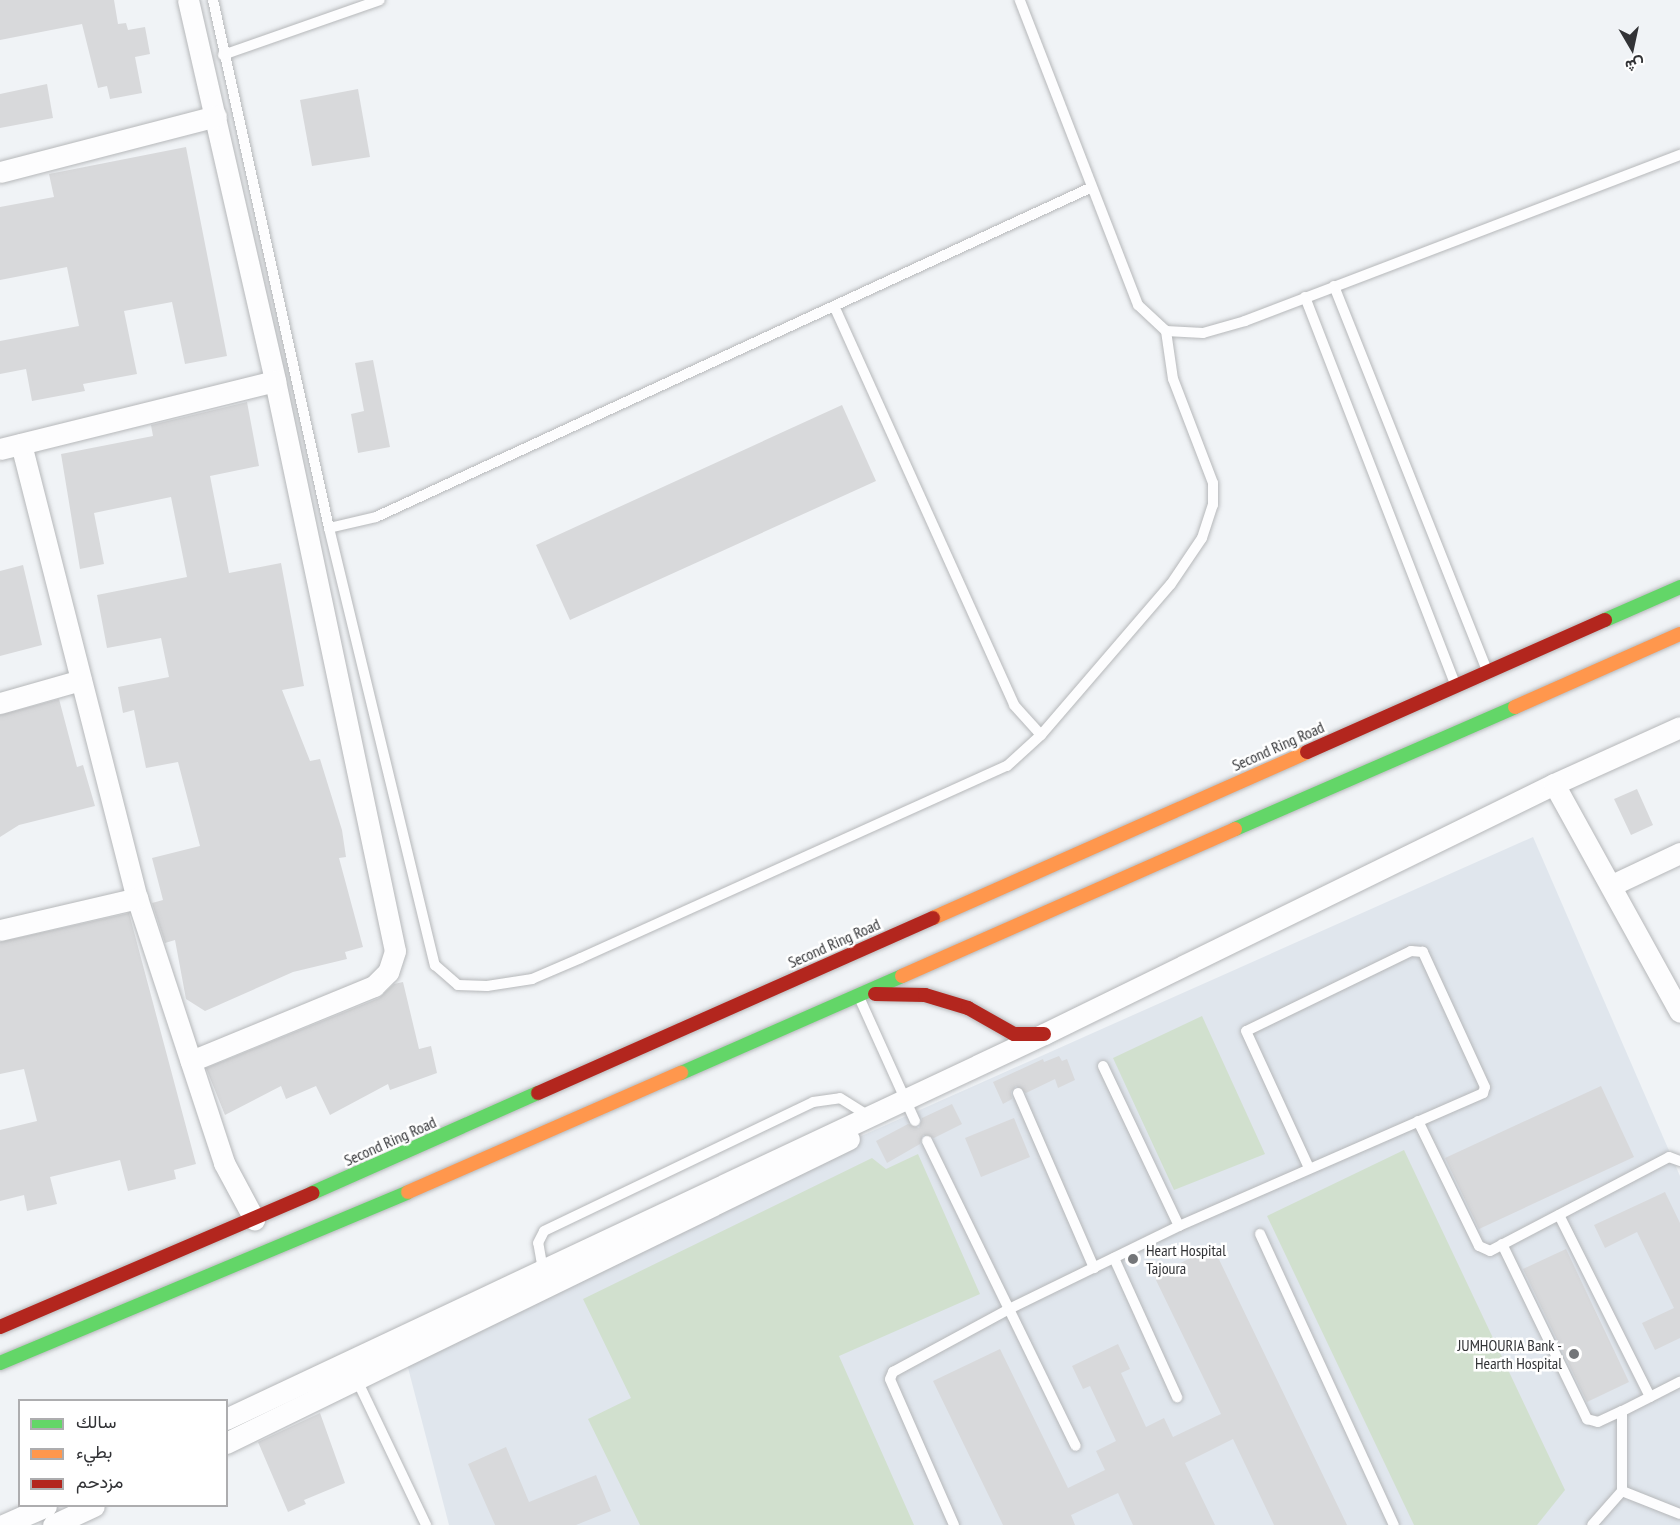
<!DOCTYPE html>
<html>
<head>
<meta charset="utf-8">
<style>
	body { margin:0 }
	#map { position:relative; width:1680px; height:1525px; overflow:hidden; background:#f0f3f6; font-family:"PT Sans Narrow",Vazirmatn,sans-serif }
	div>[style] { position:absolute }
	.built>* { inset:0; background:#e0e6ed }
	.green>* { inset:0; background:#d1e0ce }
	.building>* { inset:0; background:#d8d9db }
	.roads { filter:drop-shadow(0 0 2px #b6b8ba) drop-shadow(0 0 2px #b6b8ba) }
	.lane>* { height:10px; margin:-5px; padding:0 5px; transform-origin:5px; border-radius:5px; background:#fdfdfe }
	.street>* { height:21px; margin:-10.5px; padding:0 10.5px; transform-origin:10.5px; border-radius:10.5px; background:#fdfdfe }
	.fast>* { height:14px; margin:-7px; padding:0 7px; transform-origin:7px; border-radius:7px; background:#63d668 }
	.slow>* { height:14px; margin:-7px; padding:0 7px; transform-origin:7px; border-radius:7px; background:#ff974d }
	.jam>* { height:14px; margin:-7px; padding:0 7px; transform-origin:7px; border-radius:7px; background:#b3261e }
	.dots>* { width:16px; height:16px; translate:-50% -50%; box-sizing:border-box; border:3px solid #fff; border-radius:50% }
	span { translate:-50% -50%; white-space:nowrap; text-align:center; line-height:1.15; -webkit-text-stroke:5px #fff; paint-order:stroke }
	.street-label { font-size:16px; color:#323336 }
	.poi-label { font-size:16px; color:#323336 }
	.left { translate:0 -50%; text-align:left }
	.right { translate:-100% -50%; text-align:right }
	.legend { position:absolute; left:18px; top:1399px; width:210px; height:108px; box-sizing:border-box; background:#fff; border:2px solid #adadaf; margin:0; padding:8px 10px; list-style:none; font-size:18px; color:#323336 }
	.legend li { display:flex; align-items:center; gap:12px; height:30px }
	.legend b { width:30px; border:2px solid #adadaf }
	.north { position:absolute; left:1602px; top:18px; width:60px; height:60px; -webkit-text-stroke:4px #fff; paint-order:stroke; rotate:171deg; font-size:16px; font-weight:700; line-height:24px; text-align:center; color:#323336 }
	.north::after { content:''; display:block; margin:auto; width:21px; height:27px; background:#323336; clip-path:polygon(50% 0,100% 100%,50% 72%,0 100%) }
</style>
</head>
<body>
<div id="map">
	<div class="built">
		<i style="clip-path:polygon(1533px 837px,1680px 1176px,1680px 1525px,449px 1525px,401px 1341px)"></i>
	</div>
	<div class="green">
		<i style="clip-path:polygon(1202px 1016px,1265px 1154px,1174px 1190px,1113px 1058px)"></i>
		<i style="clip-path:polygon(1404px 1150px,1565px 1490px,1537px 1525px,1414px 1525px,1267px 1216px)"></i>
		<i style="clip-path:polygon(918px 1154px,980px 1294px,839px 1356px,914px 1525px,640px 1525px,588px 1419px,631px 1398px,583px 1299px,872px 1158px,886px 1169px)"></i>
	</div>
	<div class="building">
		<i style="clip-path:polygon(0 0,114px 0,118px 24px,126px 23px,128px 30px,145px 27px,150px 54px,135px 57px,142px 93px,110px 99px,107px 86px,98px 88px,82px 24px,0 40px)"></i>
		<i style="clip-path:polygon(47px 84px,53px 118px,0 128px,0 94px)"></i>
		<i style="clip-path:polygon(358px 89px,370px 157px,312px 166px,300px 100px)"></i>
		<i style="clip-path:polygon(186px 147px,227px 356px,185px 364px,172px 302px,124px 311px,137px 374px,83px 384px,85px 391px,32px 401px,26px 369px,0 374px,0 341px,79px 326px,67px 267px,0 280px,0 207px,54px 197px,49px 174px)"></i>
		<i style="clip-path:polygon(373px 360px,390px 447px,358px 453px,351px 414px,364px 411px,355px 363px)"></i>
		<i style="clip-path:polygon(247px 402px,259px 466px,210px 476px,229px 573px,281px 563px,304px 686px,282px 690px,310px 761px,320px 759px,342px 830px,346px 857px,339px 858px,363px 947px,345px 952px,347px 959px,293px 972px,205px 1011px,186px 999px,175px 940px,165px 943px,152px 903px,163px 900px,152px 858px,200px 846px,178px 762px,146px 768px,134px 710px,123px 713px,118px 687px,169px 677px,161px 638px,107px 648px,97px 595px,187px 577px,171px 497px,94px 513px,104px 564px,80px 569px,61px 454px,153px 436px,151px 425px)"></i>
		<i style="clip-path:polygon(842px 405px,876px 481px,570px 620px,536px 545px)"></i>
		<i style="clip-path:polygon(23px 565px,42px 645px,0 656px,0 571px)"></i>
		<i style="clip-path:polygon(59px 699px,77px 767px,83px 765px,95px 806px,19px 825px,0 837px,0 715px)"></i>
		<i style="clip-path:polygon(1637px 789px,1653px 825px,1631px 835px,1614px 799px)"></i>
		<i style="clip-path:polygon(129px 913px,196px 1164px,174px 1170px,176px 1179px,128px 1191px,120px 1160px,50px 1177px,57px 1204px,27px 1211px,24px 1195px,0 1201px,0 1130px,37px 1121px,24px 1069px,0 1074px,0 942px)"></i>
		<i style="clip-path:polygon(403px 982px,419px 1049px,431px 1046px,437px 1073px,390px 1090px,388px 1084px,330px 1115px,316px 1086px,286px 1099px,281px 1086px,225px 1115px,206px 1068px,379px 998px,394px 984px)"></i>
		<i style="clip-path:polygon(1059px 1056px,1062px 1061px,1067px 1059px,1075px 1080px,1058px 1088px,1055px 1079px,1026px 1093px,1016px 1086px,1011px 1092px,1012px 1099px,1003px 1104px,993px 1082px,1043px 1059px,1044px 1062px)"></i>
		<i style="clip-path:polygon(1601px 1086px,1634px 1157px,1479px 1229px,1445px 1158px)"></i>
		<i style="clip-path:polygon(952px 1104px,962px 1124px,934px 1138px,923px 1135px,920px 1144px,887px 1163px,876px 1141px,908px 1124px,919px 1128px,922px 1118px)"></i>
		<i style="clip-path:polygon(1014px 1118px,1030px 1157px,981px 1177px,965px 1138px)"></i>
		<i style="clip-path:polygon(1665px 1192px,1680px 1223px,1680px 1338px,1655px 1350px,1642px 1323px,1674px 1308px,1637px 1232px,1605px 1248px,1594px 1225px)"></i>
		<i style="clip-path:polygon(1213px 1247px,1347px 1525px,1274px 1525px,1233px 1439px,1185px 1463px,1215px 1525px,1133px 1525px,1118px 1493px,1071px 1515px,1075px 1525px,1003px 1525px,933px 1381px,1000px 1349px,1068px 1488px,1105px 1470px,1096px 1451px,1116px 1441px,1090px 1386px,1083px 1389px,1072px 1366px,1118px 1344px,1130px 1369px,1121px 1373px,1146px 1427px,1164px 1418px,1173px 1437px,1221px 1414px,1154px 1276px)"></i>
		<i style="clip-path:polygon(1566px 1249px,1629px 1382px,1587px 1402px,1523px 1269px)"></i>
		<i style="clip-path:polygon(320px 1413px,345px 1483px,304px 1500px,306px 1504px,288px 1512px,258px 1442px)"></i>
		<i style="clip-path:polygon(506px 1447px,529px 1502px,596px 1475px,611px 1511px,576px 1525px,495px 1525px,468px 1464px)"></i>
	</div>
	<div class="roads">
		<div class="lane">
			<i style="left:213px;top:0;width:541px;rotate:77.61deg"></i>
			<i style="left:329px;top:528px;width:450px;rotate:76.4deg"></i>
			<i style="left:435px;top:965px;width:30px;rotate:41deg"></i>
			<i style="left:458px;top:985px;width:29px;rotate:2deg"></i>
			<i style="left:487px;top:986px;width:46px;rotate:-8.8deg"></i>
			<i style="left:532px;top:979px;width:53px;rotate:-23.2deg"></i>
			<i style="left:581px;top:958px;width:467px;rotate:-24.3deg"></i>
			<i style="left:1007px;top:766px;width:46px;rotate:-42.4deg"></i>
			<i style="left:1041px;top:735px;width:199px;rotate:-49.3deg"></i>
			<i style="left:1171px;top:584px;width:55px;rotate:-56deg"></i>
			<i style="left:1202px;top:538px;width:35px;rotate:-72deg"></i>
			<i style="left:1213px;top:505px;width:22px;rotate:-90deg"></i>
			<i style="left:1213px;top:483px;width:111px;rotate:-111deg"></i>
			<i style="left:1173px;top:379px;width:49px;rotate:-98.3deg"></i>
			<i style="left:1166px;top:331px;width:38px;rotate:-137deg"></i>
			<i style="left:1138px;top:305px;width:327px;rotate:-111.2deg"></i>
			<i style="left:223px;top:55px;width:166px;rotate:-19.3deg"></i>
			<i style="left:1334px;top:286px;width:411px;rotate:68.3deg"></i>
			<i style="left:1305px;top:297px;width:414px;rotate:68.8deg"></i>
			<i style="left:835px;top:308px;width:435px;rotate:65.7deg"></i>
			<i style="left:1014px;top:705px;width:40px;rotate:48deg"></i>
			<i style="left:1166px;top:331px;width:37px;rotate:3deg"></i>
			<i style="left:1203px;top:333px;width:44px;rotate:-15.9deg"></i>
			<i style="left:1245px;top:321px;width:466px;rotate:-20.9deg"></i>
			<i style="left:329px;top:528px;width:48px;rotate:-13.2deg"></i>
			<i style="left:376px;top:517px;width:788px;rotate:-24.74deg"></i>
			<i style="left:859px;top:997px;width:136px;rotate:65.7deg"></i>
			<i style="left:1103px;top:1066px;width:177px;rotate:64.6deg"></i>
			<i style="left:1018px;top:1093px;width:191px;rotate:66.5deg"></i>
			<i style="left:1418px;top:1121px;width:139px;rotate:64deg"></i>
			<i style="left:1479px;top:1246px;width:12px;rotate:24deg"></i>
			<i style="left:1490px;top:1251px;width:202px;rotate:-27.7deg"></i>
			<i style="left:1669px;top:1157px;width:12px;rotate:20deg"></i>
			<i style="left:927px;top:1141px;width:339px;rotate:64deg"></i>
			<i style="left:1559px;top:1215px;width:203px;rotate:63.4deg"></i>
			<i style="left:1650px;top:1397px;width:31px;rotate:153deg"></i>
			<i style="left:1622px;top:1411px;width:80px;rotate:90deg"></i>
			<i style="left:1622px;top:1491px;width:45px;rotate:131.4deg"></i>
			<i style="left:1260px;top:1234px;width:320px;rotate:65.3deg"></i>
			<i style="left:1502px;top:1244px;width:195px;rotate:64.1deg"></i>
			<i style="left:1587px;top:1419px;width:11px;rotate:15deg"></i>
			<i style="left:1598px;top:1422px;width:26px;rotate:-25deg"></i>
			<i style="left:1114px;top:1258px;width:153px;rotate:65.6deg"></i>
			<i style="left:543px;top:1270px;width:27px;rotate:-100deg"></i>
			<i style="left:538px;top:1243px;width:13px;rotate:-63deg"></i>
			<i style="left:544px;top:1231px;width:298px;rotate:-25.6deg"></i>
			<i style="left:813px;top:1102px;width:27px;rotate:-8deg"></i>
			<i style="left:840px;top:1098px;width:31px;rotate:32deg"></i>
			<i style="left:355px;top:1376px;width:165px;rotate:64.5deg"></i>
			<i style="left:1650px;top:1397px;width:34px;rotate:-27deg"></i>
			<i style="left:1622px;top:1491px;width:62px;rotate:21.6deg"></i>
			<i style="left:954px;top:1525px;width:159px;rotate:-113.7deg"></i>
			<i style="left:890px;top:1379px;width:8px;rotate:-67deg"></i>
			<i style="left:893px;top:1372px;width:134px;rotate:-28.5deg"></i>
			<i style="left:1011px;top:1308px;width:187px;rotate:-26deg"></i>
			<i style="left:1179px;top:1226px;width:332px;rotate:-23.6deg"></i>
			<i style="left:1483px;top:1093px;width:6px;rotate:-72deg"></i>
			<i style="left:1485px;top:1087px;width:149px;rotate:-114.7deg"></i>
			<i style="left:1423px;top:952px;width:12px;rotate:-175deg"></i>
			<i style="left:1411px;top:951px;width:183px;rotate:154.1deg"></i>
			<i style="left:1246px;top:1031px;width:151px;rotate:65.3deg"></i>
		</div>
		<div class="street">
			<i style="left:188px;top:0;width:391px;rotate:77.1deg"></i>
			<i style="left:275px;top:381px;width:582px;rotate:78.11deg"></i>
			<i style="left:395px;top:951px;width:22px;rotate:108deg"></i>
			<i style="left:388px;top:972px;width:20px;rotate:135deg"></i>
			<i style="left:374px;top:986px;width:198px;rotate:157.7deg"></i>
			<i style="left:0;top:172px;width:223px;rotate:-14.5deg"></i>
			<i style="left:21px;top:444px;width:469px;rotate:75.7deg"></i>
			<i style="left:137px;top:898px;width:279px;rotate:71.8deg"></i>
			<i style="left:224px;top:1163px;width:64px;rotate:61.8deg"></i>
			<i style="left:0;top:449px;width:283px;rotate:-13.9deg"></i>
			<i style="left:0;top:703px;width:84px;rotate:-15.9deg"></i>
			<i style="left:1554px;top:784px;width:260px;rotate:61.1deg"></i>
			<i style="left:1612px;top:885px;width:75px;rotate:-25.2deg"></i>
			<i style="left:0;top:930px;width:141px;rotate:-13.1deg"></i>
			<i style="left:226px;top:1419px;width:904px;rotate:-25.2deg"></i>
			<i style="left:1044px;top:1034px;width:568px;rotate:-26.11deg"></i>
			<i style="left:1554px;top:784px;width:138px;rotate:-24.3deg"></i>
			<i style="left:226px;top:1443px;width:693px;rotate:-26.01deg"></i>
			<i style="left:3px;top:1525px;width:47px;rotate:-23.8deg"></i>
			<i style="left:53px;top:1525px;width:45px;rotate:-24.9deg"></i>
		</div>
		<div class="fast">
			<i style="left:1605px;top:620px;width:82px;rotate:-23.7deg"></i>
			<i style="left:1235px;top:829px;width:305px;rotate:-23.5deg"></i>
			<i style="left:681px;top:1073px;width:241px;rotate:-23.7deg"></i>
			<i style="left:312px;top:1193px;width:247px;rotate:-23.9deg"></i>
			<i style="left:0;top:1363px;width:442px;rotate:-22.7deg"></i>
		</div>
		<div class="slow">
			<i style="left:1515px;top:707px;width:180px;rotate:-23.9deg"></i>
			<i style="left:933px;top:918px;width:409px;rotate:-23.9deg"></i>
			<i style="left:902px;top:976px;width:364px;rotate:-23.8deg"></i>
			<i style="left:408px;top:1192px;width:298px;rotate:-23.6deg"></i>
		</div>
		<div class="jam">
			<i style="left:1307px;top:752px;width:326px;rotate:-23.9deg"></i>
			<i style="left:875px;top:994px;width:50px;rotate:1.1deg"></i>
			<i style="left:925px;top:995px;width:45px;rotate:16.8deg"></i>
			<i style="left:968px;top:1008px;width:53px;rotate:29.5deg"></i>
			<i style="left:1014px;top:1034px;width:30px"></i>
			<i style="left:538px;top:1093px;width:432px;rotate:-23.9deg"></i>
			<i style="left:0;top:1327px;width:340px;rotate:-23.2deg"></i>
		</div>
	</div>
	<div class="dots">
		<i style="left:1133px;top:1259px;background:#747679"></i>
		<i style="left:1574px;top:1354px;background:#747679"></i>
	</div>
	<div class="street-label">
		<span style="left:1278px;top:746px;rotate:-24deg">Second Ring Road</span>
		<span style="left:834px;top:943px;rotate:-24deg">Second Ring Road</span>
		<span style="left:390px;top:1141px;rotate:-24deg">Second Ring Road</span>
	</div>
	<div class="poi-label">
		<span class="left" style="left:1146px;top:1259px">Heart Hospital<br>Tajoura</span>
		<span class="right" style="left:1562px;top:1354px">JUMHOURIA Bank -<br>Hearth Hospital</span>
	</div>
	<ul class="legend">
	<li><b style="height:8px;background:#63d668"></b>سالك</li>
	<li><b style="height:8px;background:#ff974d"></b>بطيء</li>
	<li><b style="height:8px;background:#b3261e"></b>مزدحم</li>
	</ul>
	<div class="north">ش</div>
</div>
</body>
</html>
